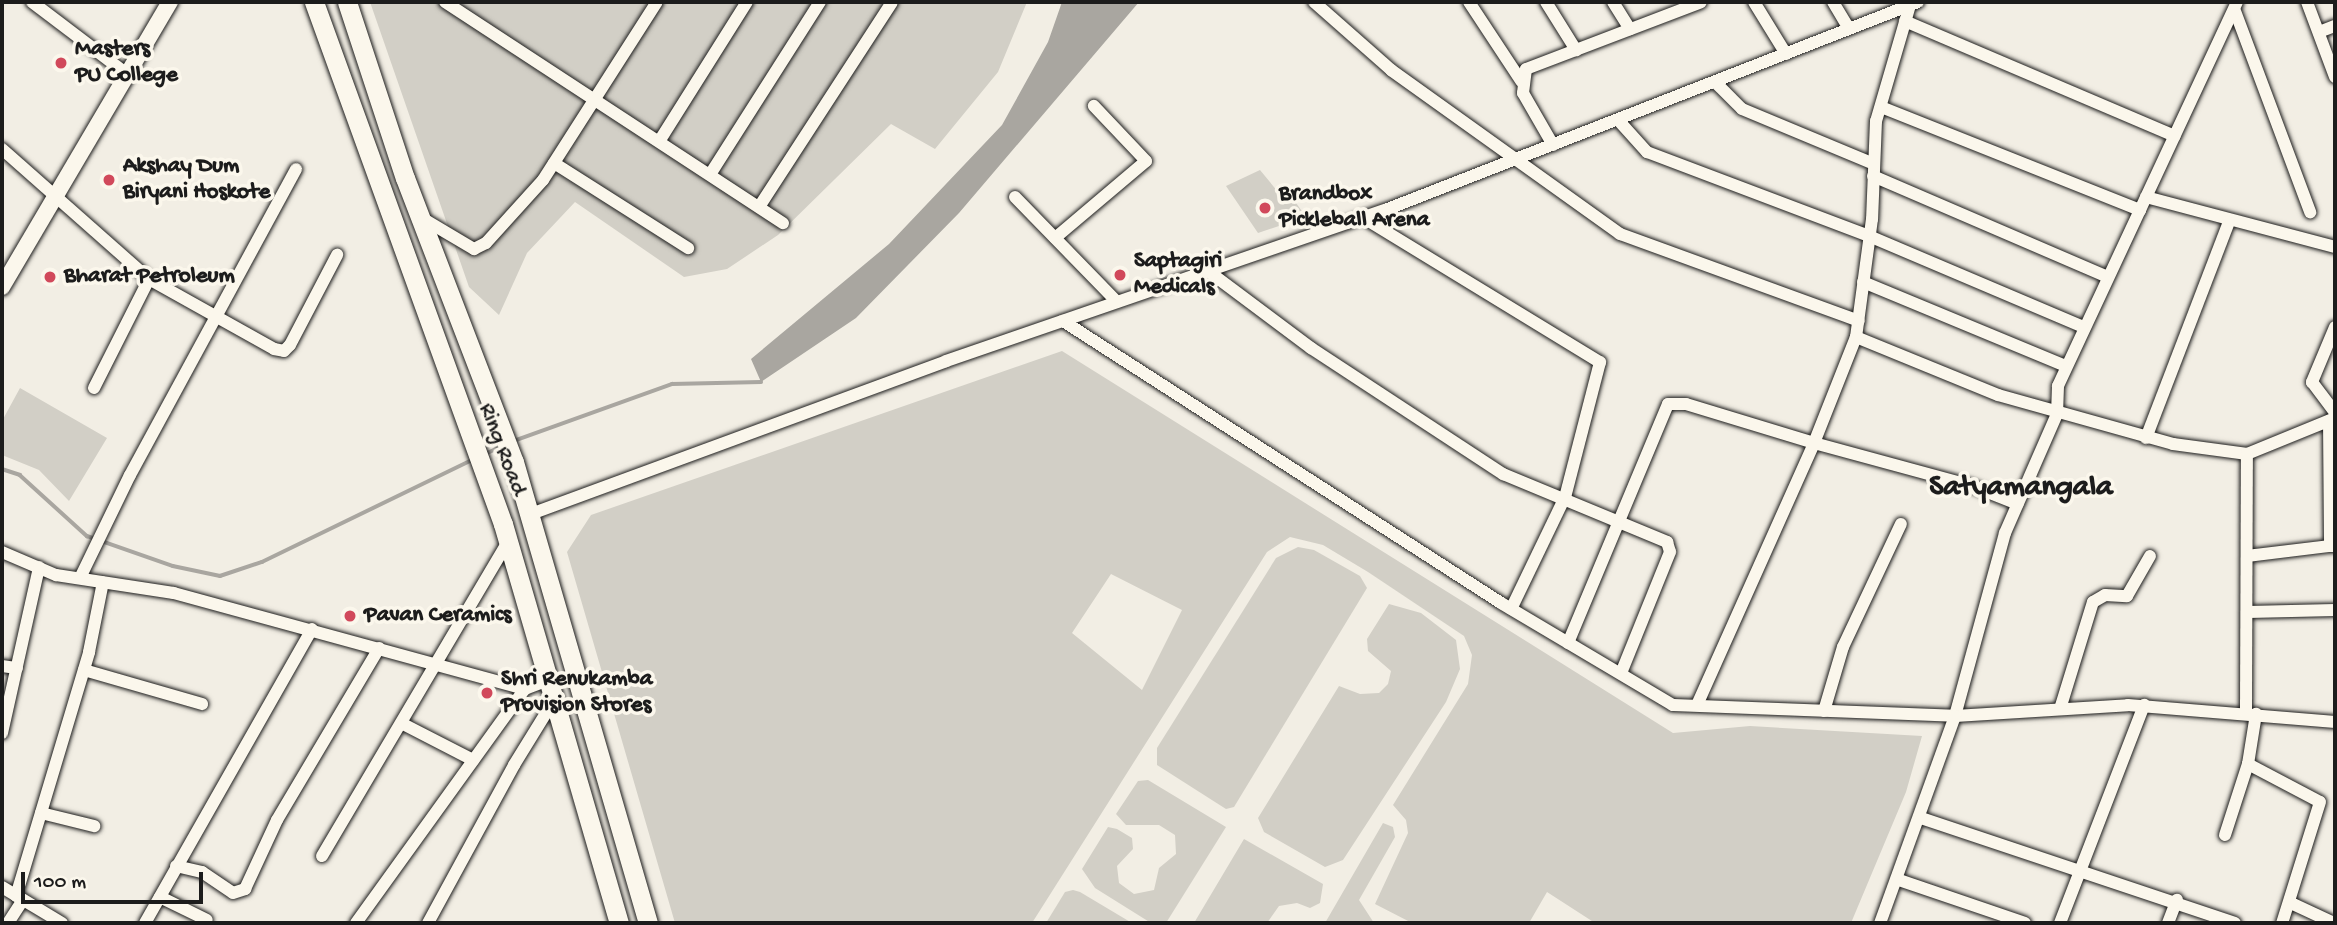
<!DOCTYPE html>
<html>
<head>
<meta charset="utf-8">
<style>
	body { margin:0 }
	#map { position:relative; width:2337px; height:925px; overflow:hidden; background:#f2eee4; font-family:"Gochi Hand",sans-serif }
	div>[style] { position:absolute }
	.green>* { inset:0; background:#d2cfc6 }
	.water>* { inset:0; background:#a9a6a0 }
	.stream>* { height:3.5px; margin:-1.75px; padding:0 1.75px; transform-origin:1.75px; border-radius:1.75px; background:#a9a6a0 }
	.roads { filter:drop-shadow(0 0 2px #1c1c1c) drop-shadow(0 0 2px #1c1c1c) }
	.street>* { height:12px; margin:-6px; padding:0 6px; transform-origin:6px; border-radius:6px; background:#fbf7ec }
	.secondary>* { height:16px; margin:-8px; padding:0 8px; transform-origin:8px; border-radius:8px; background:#fbf7ec }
	.primary>* { height:19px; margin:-9.5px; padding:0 9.5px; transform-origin:9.5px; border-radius:9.5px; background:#fbf7ec }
	.dots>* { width:19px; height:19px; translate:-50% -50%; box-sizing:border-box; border:4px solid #fbf7ec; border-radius:50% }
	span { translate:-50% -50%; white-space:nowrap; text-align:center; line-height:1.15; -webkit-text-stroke:7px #fbf7ec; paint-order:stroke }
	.poi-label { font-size:23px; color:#1c1c1c; font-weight:700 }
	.left { translate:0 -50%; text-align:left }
	.street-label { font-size:23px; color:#1c1c1c }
	.district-label { font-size:30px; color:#1c1c1c; font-weight:700 }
	.frame { position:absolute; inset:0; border:4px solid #1c1c1c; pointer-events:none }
	.scale { position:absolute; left:21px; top:872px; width:182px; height:32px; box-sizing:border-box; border:4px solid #1c1c1c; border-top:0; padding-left:9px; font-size:21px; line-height:24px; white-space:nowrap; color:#1c1c1c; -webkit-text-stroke:5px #fbf7ec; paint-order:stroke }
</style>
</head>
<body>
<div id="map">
	<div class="green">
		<i style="clip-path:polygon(370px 2px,1027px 2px,998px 72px,935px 149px,891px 124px,778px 235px,727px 269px,684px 277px,575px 202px,527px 253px,499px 315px,469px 287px)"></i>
		<i style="clip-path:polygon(1260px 170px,1283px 198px,1294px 200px,1306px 217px,1258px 233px,1226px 186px)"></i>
		<i style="clip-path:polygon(evenodd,1062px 351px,1673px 733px,1750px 726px,1922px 736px,1906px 792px,1851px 923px,1595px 923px,1547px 892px,1529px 923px,1412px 923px,1375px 904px,1408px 833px,1406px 820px,1393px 805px,1468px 684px,1472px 655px,1464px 636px,1368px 572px,1323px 545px,1290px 537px,1267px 552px,1032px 923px,675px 923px,567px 552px,591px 515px,1062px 351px,1111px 574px,1182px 610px,1142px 690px,1072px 633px,1111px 574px)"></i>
		<i style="clip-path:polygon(20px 388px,107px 438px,69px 501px,39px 470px,2px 455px,2px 421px)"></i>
		<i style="clip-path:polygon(1298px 547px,1314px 550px,1360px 576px,1367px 588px,1234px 807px,1226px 809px,1157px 765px,1157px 748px,1276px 558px)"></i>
		<i style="clip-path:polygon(1389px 604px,1421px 613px,1456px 640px,1460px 669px,1446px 702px,1343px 860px,1325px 867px,1264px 832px,1258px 818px,1339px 686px,1360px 694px,1379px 693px,1388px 684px,1391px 671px,1368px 651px,1367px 639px)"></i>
		<i style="clip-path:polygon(1148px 780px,1226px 827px,1166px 923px,1151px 923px,1095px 888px,1082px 869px,1108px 827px,1117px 829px,1132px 838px,1133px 849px,1117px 866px,1119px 883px,1134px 894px,1154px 890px,1159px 868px,1176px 854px,1175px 835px,1159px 825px,1126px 825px,1116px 814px,1138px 781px)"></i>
		<i style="clip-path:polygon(1383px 823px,1393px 827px,1395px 837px,1359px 900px,1374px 923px,1325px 923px)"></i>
		<i style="clip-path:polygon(1244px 839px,1323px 884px,1320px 903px,1310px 908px,1297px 903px,1279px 906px,1267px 923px,1194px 923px)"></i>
		<i style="clip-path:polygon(1073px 890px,1080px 892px,1132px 923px,1046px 923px,1065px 892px)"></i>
	</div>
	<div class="water">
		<i style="clip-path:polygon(1062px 2px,1139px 2px,959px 213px,856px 318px,761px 382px,751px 359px,889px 244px,1002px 125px,1048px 42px)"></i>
	</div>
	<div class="stream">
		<i style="left:514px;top:441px;width:168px;rotate:-19.8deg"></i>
		<i style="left:672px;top:384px;width:89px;rotate:-1.3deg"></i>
		<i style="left:485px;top:454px;width:17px;rotate:-24deg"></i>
		<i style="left:2px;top:469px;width:19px;rotate:18deg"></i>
		<i style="left:20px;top:475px;width:91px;rotate:42.3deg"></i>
		<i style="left:87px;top:536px;width:91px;rotate:19.2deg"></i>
		<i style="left:173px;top:566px;width:48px;rotate:12deg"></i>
		<i style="left:220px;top:576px;width:44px;rotate:-18.4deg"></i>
		<i style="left:262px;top:562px;width:233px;rotate:-25.9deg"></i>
	</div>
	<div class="roads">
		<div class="street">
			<i style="left:32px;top:2px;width:119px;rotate:37.2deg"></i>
			<i style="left:445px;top:2px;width:404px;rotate:33.2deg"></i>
			<i style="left:1314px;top:2px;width:103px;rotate:41.4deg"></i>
			<i style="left:1391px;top:70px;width:282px;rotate:35.6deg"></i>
			<i style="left:1620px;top:234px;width:254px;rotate:20deg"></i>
			<i style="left:1469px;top:2px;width:95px;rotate:56.6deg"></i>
			<i style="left:1546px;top:2px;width:57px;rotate:58deg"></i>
			<i style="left:1613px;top:2px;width:32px;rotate:58deg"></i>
			<i style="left:1754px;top:2px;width:61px;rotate:58.4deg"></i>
			<i style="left:1833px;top:2px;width:31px;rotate:59deg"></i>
			<i style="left:2237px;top:2px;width:424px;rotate:115deg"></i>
			<i style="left:2058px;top:386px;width:28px;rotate:92deg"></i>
			<i style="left:2057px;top:414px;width:130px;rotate:113.6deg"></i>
			<i style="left:2005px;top:533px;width:190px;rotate:105.3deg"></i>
			<i style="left:1955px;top:716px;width:173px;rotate:-3.6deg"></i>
			<i style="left:2128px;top:705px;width:208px;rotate:4.7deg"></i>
			<i style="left:2307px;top:2px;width:80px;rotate:69.5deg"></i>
			<i style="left:1910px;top:5px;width:121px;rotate:106.3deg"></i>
			<i style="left:1876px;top:121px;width:98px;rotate:92.3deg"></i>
			<i style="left:1872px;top:219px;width:119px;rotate:97.7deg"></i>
			<i style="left:1856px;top:337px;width:153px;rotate:22.2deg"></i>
			<i style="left:1998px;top:395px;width:182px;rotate:15.6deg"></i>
			<i style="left:2173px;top:444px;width:75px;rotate:7.7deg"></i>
			<i style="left:2247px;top:454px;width:95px;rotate:-22.2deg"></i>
			<i style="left:2235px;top:11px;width:215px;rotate:69.5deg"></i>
			<i style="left:1905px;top:21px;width:293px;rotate:23.1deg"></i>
			<i style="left:2319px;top:32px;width:17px;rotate:-21deg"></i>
			<i style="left:1715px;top:82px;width:38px;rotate:45deg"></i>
			<i style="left:1742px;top:109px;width:143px;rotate:22.6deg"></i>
			<i style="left:1881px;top:107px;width:279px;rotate:21.7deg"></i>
			<i style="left:1619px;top:121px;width:42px;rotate:47.9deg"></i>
			<i style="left:1647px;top:152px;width:237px;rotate:20.7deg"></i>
			<i style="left:1869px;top:236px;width:233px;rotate:23deg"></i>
			<i style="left:660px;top:140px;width:163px;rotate:-57.8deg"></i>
			<i style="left:1553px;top:145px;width:60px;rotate:-120deg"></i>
			<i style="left:1523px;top:93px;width:24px;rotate:-83deg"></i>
			<i style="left:1526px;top:69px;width:187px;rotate:-20.9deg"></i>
			<i style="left:2px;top:149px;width:196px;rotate:41.5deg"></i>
			<i style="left:149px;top:279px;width:143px;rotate:29.2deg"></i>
			<i style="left:274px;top:349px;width:10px;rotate:11deg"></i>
			<i style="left:284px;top:351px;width:8px;rotate:-45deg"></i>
			<i style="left:290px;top:345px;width:102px;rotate:-62.4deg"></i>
			<i style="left:554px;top:163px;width:159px;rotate:32.4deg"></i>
			<i style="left:711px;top:173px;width:203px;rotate:-57.5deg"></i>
			<i style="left:1873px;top:176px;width:255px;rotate:23.3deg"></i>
			<i style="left:1015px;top:197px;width:146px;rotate:45.8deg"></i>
			<i style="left:2146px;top:197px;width:196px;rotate:14.8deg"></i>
			<i style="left:759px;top:207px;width:244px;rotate:-57deg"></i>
			<i style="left:420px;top:217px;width:63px;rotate:30.7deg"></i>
			<i style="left:474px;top:249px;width:13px;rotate:-27deg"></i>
			<i style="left:486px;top:243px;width:85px;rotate:-47.9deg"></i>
			<i style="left:543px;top:180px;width:211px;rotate:-57.4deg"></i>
			<i style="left:1362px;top:217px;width:279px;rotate:31.4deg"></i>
			<i style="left:1600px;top:362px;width:139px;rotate:104.5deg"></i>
			<i style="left:1565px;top:497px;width:124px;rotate:115.7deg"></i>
			<i style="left:1055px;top:238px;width:119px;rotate:-40.2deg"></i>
			<i style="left:1146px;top:161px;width:76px;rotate:-133.4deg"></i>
			<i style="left:1208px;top:271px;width:129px;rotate:36.8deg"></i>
			<i style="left:1311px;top:348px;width:230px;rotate:33.3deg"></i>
			<i style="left:1503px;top:474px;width:178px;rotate:22.5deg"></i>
			<i style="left:1667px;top:542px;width:10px;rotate:73deg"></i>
			<i style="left:1670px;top:552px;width:131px;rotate:112deg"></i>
			<i style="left:1863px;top:282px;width:220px;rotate:22.5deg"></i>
			<i style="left:1063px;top:321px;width:521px;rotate:32.77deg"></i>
			<i style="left:1501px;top:603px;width:200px;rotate:30.7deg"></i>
			<i style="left:1673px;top:705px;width:282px;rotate:2.2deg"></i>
			<i style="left:1955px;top:716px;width:220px;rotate:109.9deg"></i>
			<i style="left:2335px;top:327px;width:60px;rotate:112.7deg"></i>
			<i style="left:2312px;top:382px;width:39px;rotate:53deg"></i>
			<i style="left:94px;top:388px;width:122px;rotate:-63.2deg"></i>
			<i style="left:2329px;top:421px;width:125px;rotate:89.5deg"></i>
			<i style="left:2330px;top:546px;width:5px"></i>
			<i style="left:2146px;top:438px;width:231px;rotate:-69deg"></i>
			<i style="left:528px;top:515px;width:445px;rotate:-20.2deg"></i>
			<i style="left:946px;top:361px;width:464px;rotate:-19deg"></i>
			<i style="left:1385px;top:210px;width:572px;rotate:-21.32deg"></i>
			<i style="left:2px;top:552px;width:59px;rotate:23.1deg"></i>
			<i style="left:56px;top:575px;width:119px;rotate:8.7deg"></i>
			<i style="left:174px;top:593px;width:364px;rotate:15.3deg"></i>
			<i style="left:2247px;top:556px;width:84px;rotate:-6.9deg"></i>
			<i style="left:80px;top:578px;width:114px;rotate:-64.1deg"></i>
			<i style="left:130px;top:475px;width:348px;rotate:-61.5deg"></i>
			<i style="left:2248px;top:612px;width:87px;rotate:-1.3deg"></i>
			<i style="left:1568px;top:643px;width:259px;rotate:-67.3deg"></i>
			<i style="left:1668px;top:404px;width:18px"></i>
			<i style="left:1686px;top:404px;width:134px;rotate:16.9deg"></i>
			<i style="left:1814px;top:443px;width:114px;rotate:-68.4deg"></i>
			<i style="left:2px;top:666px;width:15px;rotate:8deg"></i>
			<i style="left:84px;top:670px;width:123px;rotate:16.1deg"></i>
			<i style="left:1697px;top:705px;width:287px;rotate:-65.9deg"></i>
			<i style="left:1814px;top:443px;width:164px;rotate:15.2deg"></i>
			<i style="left:1972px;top:486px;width:49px;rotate:21.4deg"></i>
			<i style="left:2060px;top:709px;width:112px;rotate:-72.9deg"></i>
			<i style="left:2093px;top:602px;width:14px;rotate:-30deg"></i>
			<i style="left:2105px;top:595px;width:22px;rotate:3deg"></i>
			<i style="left:2127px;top:596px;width:46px;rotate:-60.1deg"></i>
			<i style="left:1824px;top:711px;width:67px;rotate:-73.5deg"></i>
			<i style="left:1843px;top:647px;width:136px;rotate:-64.8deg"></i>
			<i style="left:2246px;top:712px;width:258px;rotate:-89.8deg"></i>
			<i style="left:403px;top:724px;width:79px;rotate:27.2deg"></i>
			<i style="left:2px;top:733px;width:170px;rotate:-77.4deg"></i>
			<i style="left:2248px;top:764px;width:81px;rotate:27.8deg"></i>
			<i style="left:2320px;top:802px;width:127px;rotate:107.4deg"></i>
			<i style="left:41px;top:813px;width:55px;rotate:13.8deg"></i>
			<i style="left:1921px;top:818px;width:331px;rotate:18.5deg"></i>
			<i style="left:2225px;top:835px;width:75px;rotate:-72.1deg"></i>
			<i style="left:2248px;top:764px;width:51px;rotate:-80.9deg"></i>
			<i style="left:322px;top:856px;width:366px;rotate:-59.4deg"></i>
			<i style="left:176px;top:866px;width:27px;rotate:13deg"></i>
			<i style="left:202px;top:872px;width:37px;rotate:34deg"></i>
			<i style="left:233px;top:893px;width:13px;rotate:-18deg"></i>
			<i style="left:245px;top:889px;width:76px;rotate:-65.1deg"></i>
			<i style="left:277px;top:820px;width:200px;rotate:-59.3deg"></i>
			<i style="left:1899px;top:880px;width:133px;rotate:18.8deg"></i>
			<i style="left:2px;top:887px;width:70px;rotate:31deg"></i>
			<i style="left:16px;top:896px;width:255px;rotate:-73.3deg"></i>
			<i style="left:89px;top:652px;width:71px;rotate:-78.7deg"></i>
			<i style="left:160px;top:897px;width:52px;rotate:26.1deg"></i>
			<i style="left:2293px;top:904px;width:45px;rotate:24.9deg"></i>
			<i style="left:8px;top:923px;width:27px;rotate:-57deg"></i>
			<i style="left:145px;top:923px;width:338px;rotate:-60.4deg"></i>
			<i style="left:356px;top:923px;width:289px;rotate:-54.2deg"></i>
			<i style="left:525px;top:689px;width:28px;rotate:-21deg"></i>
			<i style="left:428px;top:923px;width:180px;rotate:-61.4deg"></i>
			<i style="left:514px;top:765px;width:61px;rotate:-58.4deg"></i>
			<i style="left:546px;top:713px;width:14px;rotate:-17deg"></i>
			<i style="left:2060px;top:923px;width:234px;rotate:-68.9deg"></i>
			<i style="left:2168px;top:923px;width:25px;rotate:-69deg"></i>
		</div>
		<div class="secondary">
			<i style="left:2px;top:287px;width:331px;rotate:-59.5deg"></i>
		</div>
		<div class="primary">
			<i style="left:314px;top:2px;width:555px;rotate:70.1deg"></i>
			<i style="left:503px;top:524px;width:416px;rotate:73.8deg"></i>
			<i style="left:347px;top:2px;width:185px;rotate:71.8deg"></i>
			<i style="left:405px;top:178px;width:304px;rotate:69deg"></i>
			<i style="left:514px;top:462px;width:480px;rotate:73.8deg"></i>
		</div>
	</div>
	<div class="dots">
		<i style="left:61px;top:63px;background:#d1495b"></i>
		<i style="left:109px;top:180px;background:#d1495b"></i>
		<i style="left:1265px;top:208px;background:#d1495b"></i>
		<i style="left:1120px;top:275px;background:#d1495b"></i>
		<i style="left:50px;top:277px;background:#d1495b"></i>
		<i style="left:350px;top:616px;background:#d1495b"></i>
		<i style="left:487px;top:693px;background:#d1495b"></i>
	</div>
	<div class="poi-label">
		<span class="left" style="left:75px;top:63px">Masters<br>PU College</span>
		<span class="left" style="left:123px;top:180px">Akshay Dum<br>Biryani Hoskote</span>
		<span class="left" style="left:1279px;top:208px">Brandbox<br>Pickleball Arena</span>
		<span class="left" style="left:1134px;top:275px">Saptagiri<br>Medicals</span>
		<span class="left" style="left:64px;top:277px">Bharat Petroleum</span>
		<span class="left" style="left:364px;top:616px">Pavan Ceramics</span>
		<span class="left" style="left:501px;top:693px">Shri Renukamba<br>Provision Stores</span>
	</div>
	<div class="street-label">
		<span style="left:501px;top:450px;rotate:69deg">Ring Road</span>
	</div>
	<div class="district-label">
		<span style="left:2021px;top:489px">Satyamangala</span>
	</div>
	<div class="frame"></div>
	<div class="scale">100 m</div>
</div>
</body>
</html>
